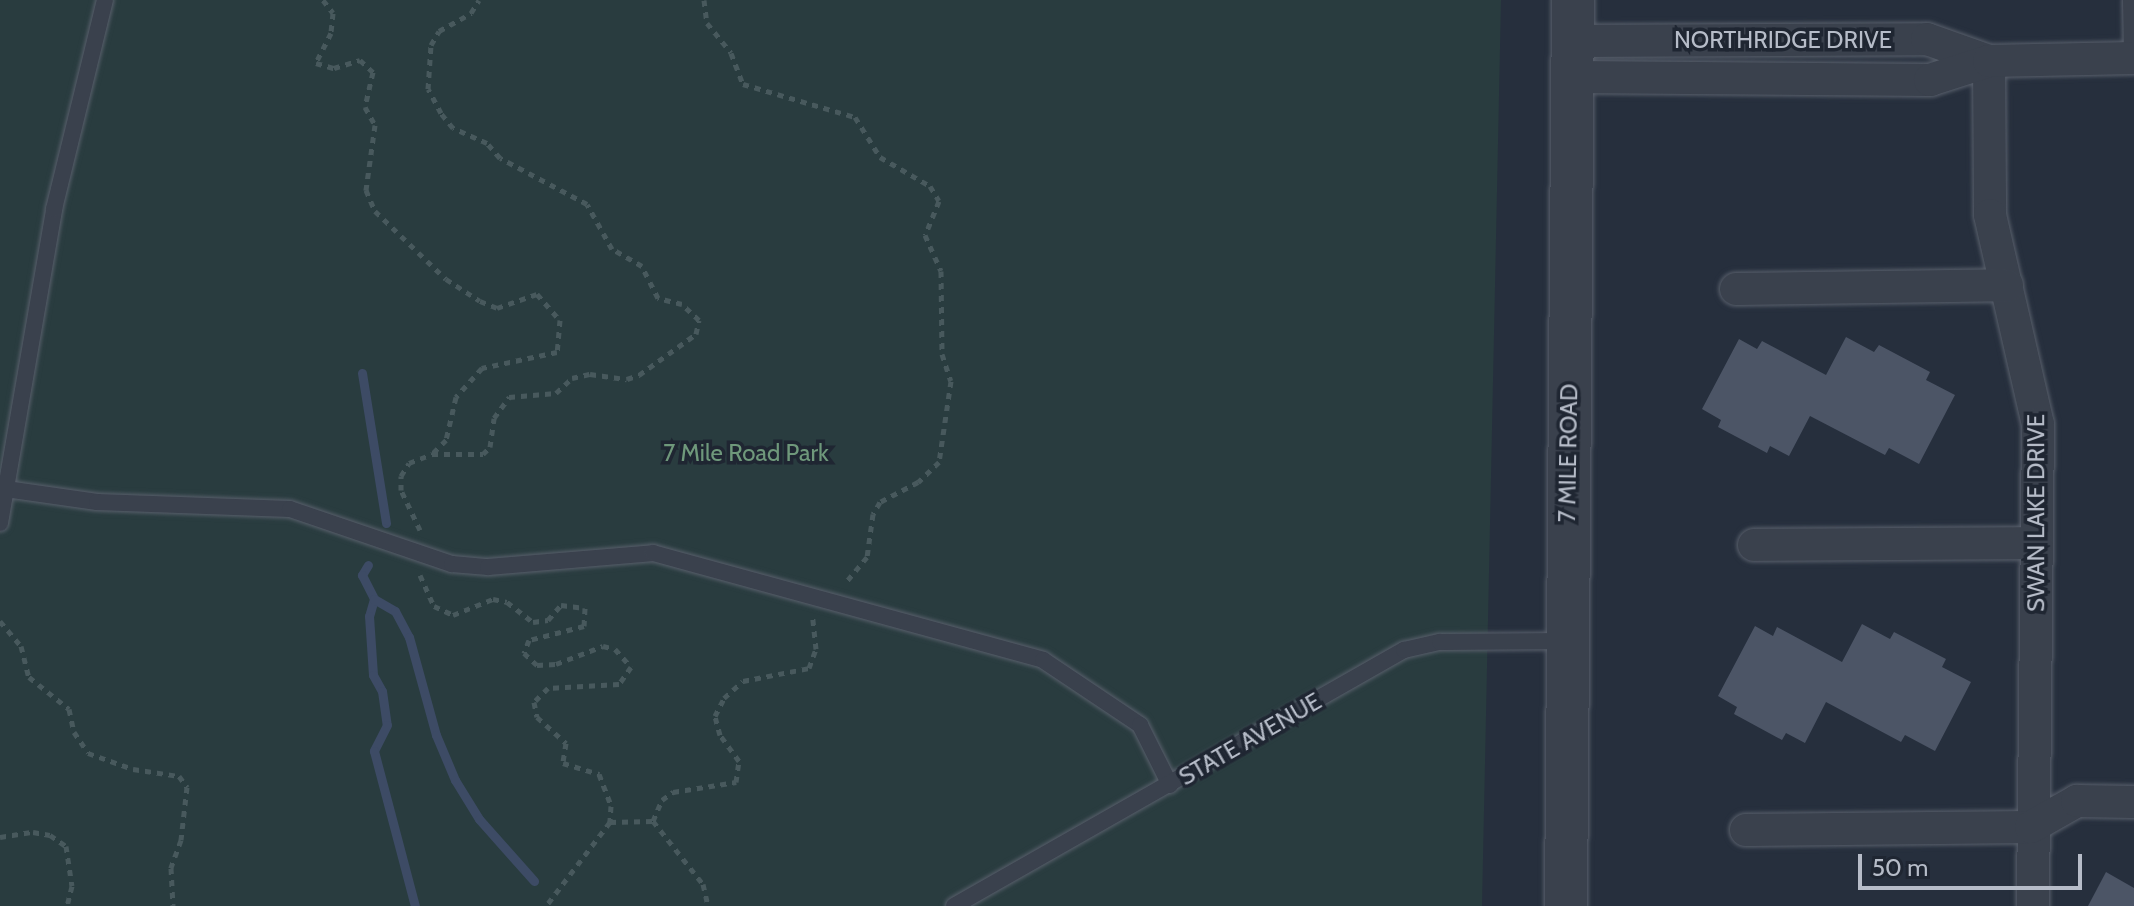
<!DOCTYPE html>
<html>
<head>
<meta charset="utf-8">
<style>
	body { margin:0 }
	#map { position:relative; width:2134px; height:906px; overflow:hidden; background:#262f3d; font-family:Cabin,sans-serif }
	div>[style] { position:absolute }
	.green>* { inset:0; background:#293c3f }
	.stream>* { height:9px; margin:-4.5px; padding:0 4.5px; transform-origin:4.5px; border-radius:4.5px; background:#3d4b65 }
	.building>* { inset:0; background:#4c5566 }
	.path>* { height:5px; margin-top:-2.5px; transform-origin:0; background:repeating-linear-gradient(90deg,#48595d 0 6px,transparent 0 12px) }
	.roads { filter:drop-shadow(0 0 2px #585f6b) drop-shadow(0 0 2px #585f6b) }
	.service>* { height:16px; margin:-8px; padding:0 8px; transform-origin:8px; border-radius:8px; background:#3a414d }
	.minor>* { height:32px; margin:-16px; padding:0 16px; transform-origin:16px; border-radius:16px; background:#3a414d }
	.tertiary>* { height:42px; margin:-21px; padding:0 21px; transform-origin:21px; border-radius:21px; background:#3a414d }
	span { translate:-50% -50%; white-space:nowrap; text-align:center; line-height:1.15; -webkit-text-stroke:7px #1f2632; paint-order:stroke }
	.street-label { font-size:24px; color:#b6bcc8 }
	.park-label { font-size:24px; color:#6f987b }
	.scale { position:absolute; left:1858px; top:854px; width:224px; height:36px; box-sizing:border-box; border:4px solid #b6bcc8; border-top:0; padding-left:10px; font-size:24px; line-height:28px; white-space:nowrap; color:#b6bcc8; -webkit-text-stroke:6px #1f2632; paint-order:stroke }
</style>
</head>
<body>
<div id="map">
	<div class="green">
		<i style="clip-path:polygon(0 0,1501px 0,1482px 906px,0 906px)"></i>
	</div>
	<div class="stream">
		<i style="left:362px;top:373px;width:152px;rotate:80.9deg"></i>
		<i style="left:368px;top:565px;width:12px;rotate:121deg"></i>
		<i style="left:362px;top:575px;width:27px;rotate:63deg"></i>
		<i style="left:374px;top:599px;width:18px;rotate:106deg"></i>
		<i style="left:369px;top:616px;width:59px;rotate:86.1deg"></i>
		<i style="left:373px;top:675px;width:18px;rotate:61deg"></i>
		<i style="left:382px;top:691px;width:34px;rotate:82deg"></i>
		<i style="left:387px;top:725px;width:29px;rotate:117deg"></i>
		<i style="left:374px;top:751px;width:160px;rotate:75.2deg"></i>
		<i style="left:374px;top:599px;width:24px;rotate:30deg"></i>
		<i style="left:395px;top:611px;width:30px;rotate:62deg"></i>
		<i style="left:409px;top:637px;width:102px;rotate:74.6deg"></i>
		<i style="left:436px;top:735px;width:49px;rotate:67.1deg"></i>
		<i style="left:455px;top:780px;width:46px;rotate:58.4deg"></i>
		<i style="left:479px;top:819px;width:83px;rotate:48.4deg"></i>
	</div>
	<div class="building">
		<i style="clip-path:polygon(1846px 337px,1874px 352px,1879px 345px,1930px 372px,1926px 380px,1955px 395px,1919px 464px,1889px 448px,1885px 455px,1810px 416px,1789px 456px,1770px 446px,1767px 453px,1718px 427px,1721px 420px,1702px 409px,1739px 339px,1757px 349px,1762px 341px,1826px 375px)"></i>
		<i style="clip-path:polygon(1862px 624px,1890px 639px,1894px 632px,1946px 659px,1942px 667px,1971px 682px,1935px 751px,1905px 735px,1901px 742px,1826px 702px,1805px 743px,1786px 733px,1782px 740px,1734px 714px,1737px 707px,1718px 696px,1755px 626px,1773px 636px,1777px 627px,1842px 662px)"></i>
		<i style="clip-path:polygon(2106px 872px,2134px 888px,2134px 906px,2088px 906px)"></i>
	</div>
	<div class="path">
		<i style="left:323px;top:0;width:16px;rotate:52deg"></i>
		<i style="left:333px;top:13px;width:20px;rotate:96deg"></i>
		<i style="left:331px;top:33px;width:34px;rotate:117deg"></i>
		<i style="left:316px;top:63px;width:19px;rotate:16deg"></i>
		<i style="left:334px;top:68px;width:27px;rotate:-17deg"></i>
		<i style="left:360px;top:60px;width:18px;rotate:43deg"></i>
		<i style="left:373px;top:72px;width:36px;rotate:103deg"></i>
		<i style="left:365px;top:107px;width:21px;rotate:61deg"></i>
		<i style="left:375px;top:125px;width:66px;rotate:97.9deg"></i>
		<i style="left:366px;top:190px;width:23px;rotate:67deg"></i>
		<i style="left:375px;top:211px;width:98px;rotate:43.8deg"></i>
		<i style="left:446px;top:279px;width:40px;rotate:32.9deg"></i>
		<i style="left:480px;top:301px;width:18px;rotate:22deg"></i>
		<i style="left:497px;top:308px;width:42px;rotate:-19.3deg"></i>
		<i style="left:537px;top:294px;width:35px;rotate:49deg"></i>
		<i style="left:560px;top:320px;width:32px;rotate:95deg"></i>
		<i style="left:557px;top:352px;width:77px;rotate:168deg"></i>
		<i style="left:482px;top:368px;width:39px;rotate:132deg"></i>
		<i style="left:456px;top:397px;width:44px;rotate:103.1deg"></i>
		<i style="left:446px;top:440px;width:18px;rotate:135deg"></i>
		<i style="left:704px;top:0;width:23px;rotate:83deg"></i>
		<i style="left:707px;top:23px;width:38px;rotate:51deg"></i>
		<i style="left:731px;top:53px;width:33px;rotate:69deg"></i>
		<i style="left:743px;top:84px;width:117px;rotate:16.4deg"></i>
		<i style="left:855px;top:117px;width:47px;rotate:58deg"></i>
		<i style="left:880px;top:157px;width:58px;rotate:30.1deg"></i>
		<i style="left:930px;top:186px;width:17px;rotate:59deg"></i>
		<i style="left:939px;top:201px;width:37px;rotate:112deg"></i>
		<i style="left:925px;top:235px;width:39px;rotate:66deg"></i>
		<i style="left:941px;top:271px;width:83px;rotate:89.3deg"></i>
		<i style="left:942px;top:354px;width:28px;rotate:72deg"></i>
		<i style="left:951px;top:381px;width:82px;rotate:98.4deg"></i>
		<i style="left:939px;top:462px;width:29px;rotate:136deg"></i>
		<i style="left:918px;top:482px;width:43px;rotate:152.2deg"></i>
		<i style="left:880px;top:502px;width:14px;rotate:120deg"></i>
		<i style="left:873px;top:514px;width:43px;rotate:97.9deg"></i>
		<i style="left:867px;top:557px;width:35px;rotate:130deg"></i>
		<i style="left:420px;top:530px;width:44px;rotate:-115.4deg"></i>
		<i style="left:401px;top:490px;width:14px;rotate:-90deg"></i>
		<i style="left:401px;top:476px;width:15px;rotate:-58deg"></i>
		<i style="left:409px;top:463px;width:25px;rotate:-21deg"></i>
		<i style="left:432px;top:454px;width:51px"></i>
		<i style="left:483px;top:454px;width:10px;rotate:-45deg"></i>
		<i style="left:490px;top:447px;width:29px;rotate:-82deg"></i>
		<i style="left:494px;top:418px;width:26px;rotate:-54deg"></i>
		<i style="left:509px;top:397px;width:47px;rotate:-4.9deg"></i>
		<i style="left:556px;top:393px;width:22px;rotate:-43deg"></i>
		<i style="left:572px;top:378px;width:18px;rotate:-13deg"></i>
		<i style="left:590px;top:374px;width:37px;rotate:8deg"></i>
		<i style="left:627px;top:379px;width:13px;rotate:-18deg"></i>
		<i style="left:639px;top:375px;width:70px;rotate:-35.7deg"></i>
		<i style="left:696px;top:334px;width:14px;rotate:-78deg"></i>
		<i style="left:699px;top:320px;width:23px;rotate:-137deg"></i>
		<i style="left:682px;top:304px;width:25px;rotate:-166deg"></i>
		<i style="left:658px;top:298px;width:36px;rotate:-117deg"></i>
		<i style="left:642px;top:266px;width:34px;rotate:-150deg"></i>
		<i style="left:612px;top:249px;width:51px;rotate:-119.1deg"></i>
		<i style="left:587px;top:204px;width:98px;rotate:-152.1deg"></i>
		<i style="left:500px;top:158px;width:20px;rotate:-131deg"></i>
		<i style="left:487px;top:143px;width:37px;rotate:-156deg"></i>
		<i style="left:453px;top:128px;width:19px;rotate:-129deg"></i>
		<i style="left:441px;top:113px;width:27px;rotate:-118deg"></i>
		<i style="left:428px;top:89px;width:44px;rotate:-86.1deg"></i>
		<i style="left:431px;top:45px;width:16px;rotate:-60deg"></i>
		<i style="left:439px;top:31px;width:37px;rotate:-29deg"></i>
		<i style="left:471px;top:13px;width:15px;rotate:-58deg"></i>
		<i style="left:420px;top:575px;width:34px;rotate:66deg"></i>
		<i style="left:434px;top:606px;width:21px;rotate:25deg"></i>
		<i style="left:453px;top:615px;width:43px;rotate:-21.8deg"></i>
		<i style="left:493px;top:599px;width:14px;rotate:12deg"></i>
		<i style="left:507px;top:602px;width:33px;rotate:38deg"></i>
		<i style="left:533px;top:622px;width:15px;rotate:-8deg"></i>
		<i style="left:548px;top:620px;width:20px;rotate:-49deg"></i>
		<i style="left:561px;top:605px;width:24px;rotate:7deg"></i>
		<i style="left:585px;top:608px;width:18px;rotate:93deg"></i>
		<i style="left:584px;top:626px;width:57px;rotate:165.7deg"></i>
		<i style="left:529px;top:640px;width:14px;rotate:111deg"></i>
		<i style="left:524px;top:653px;width:18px;rotate:43deg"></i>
		<i style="left:537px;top:665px;width:19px;rotate:-3deg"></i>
		<i style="left:556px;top:664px;width:50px;rotate:-21deg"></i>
		<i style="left:603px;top:646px;width:12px;rotate:14deg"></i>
		<i style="left:615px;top:649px;width:24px;rotate:48deg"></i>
		<i style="left:631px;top:667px;width:21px;rotate:125deg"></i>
		<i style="left:619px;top:684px;width:71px;rotate:176.8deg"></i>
		<i style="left:548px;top:688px;width:20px;rotate:135deg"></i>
		<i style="left:534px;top:702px;width:15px;rotate:79deg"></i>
		<i style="left:537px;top:717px;width:39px;rotate:42deg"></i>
		<i style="left:566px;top:743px;width:20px;rotate:99deg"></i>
		<i style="left:563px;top:763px;width:38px;rotate:17deg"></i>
		<i style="left:599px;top:774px;width:34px;rotate:69deg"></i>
		<i style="left:611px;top:806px;width:16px;rotate:94deg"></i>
		<i style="left:610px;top:822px;width:106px;rotate:127.3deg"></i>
		<i style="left:0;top:621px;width:33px;rotate:50deg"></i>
		<i style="left:21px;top:646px;width:32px;rotate:76deg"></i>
		<i style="left:29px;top:677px;width:51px;rotate:38.7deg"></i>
		<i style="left:69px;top:709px;width:24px;rotate:78deg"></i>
		<i style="left:74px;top:732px;width:25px;rotate:56deg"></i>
		<i style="left:88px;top:753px;width:48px;rotate:19.6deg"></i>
		<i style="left:133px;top:769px;width:47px;rotate:8.7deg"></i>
		<i style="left:179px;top:776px;width:14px;rotate:54deg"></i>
		<i style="left:187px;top:787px;width:53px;rotate:96.5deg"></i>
		<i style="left:181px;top:840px;width:30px;rotate:110deg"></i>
		<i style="left:171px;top:868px;width:38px;rotate:87deg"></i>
		<i style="left:653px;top:821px;width:23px;rotate:-67deg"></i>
		<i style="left:662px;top:800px;width:14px;rotate:-36deg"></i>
		<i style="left:673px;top:792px;width:64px;rotate:-9deg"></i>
		<i style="left:736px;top:782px;width:21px;rotate:-82deg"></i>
		<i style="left:739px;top:761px;width:32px;rotate:-126deg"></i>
		<i style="left:720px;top:735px;width:20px;rotate:-105deg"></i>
		<i style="left:715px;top:716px;width:20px;rotate:-63deg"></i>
		<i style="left:724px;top:698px;width:25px;rotate:-42deg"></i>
		<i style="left:743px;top:681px;width:67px;rotate:-11.1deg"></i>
		<i style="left:809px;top:668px;width:20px;rotate:-70deg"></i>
		<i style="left:816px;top:649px;width:31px;rotate:-96deg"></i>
		<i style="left:653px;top:821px;width:80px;rotate:51.6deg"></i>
		<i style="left:703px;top:884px;width:23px;rotate:77deg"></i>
		<i style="left:610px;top:822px;width:43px;rotate:-1.3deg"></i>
		<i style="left:0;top:837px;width:33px;rotate:-9deg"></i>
		<i style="left:33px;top:832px;width:17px;rotate:10deg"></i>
		<i style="left:50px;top:835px;width:19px;rotate:35deg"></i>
		<i style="left:66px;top:846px;width:40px;rotate:81.5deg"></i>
		<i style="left:72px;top:886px;width:21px;rotate:104deg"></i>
	</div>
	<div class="roads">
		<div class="service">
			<i style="left:2131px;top:0;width:58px;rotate:89deg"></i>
			<i style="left:6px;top:489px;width:92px;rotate:8.1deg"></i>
			<i style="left:97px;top:502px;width:193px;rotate:2.1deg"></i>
			<i style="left:290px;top:509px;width:171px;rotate:18.8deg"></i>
			<i style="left:452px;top:564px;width:36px;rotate:5deg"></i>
			<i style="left:488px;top:567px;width:166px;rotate:-4.8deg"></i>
			<i style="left:653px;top:553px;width:404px;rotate:15.3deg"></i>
			<i style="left:1043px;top:660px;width:117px;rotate:33.8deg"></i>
			<i style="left:1140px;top:725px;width:67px;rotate:63.4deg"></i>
			<i style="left:0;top:523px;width:319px;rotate:-80.2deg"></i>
			<i style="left:54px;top:209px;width:215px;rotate:-76.3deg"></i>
			<i style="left:954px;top:906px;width:518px;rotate:-29.64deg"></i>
			<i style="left:1404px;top:650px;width:37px;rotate:-13deg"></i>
			<i style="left:1440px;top:642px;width:126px;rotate:-0.5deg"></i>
		</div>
		<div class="minor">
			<i style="left:1573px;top:41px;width:354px;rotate:-0.3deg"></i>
			<i style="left:1927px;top:39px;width:66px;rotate:19.5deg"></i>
			<i style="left:1989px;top:61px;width:154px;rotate:89.6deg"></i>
			<i style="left:1990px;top:215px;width:214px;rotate:77.1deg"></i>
			<i style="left:2038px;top:424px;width:482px;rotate:90.6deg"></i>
			<i style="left:1573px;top:77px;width:357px;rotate:0.5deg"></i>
			<i style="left:1930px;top:80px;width:62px;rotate:-17.9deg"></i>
			<i style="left:1989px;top:61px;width:145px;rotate:-1.2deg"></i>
			<i style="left:1736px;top:289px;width:271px;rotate:-0.8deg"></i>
			<i style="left:1754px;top:545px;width:283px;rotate:-0.4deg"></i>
			<i style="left:1746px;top:830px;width:285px;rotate:-0.6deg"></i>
			<i style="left:2031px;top:827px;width:53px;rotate:-29.5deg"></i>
			<i style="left:2077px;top:801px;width:57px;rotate:1deg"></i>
		</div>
		<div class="tertiary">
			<i style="left:1566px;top:906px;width:906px;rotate:-89.56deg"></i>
		</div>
	</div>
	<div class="street-label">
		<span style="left:1783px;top:40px">NORTHRIDGE DRIVE</span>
		<span style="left:1568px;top:453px;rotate:-89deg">7 MILE ROAD</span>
		<span style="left:2036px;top:513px;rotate:-90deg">SWAN LAKE DRIVE</span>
		<span style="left:1250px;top:739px;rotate:-30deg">STATE AVENUE</span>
	</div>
	<div class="park-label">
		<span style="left:746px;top:453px">7 Mile Road Park</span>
	</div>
	<div class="scale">50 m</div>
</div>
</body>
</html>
